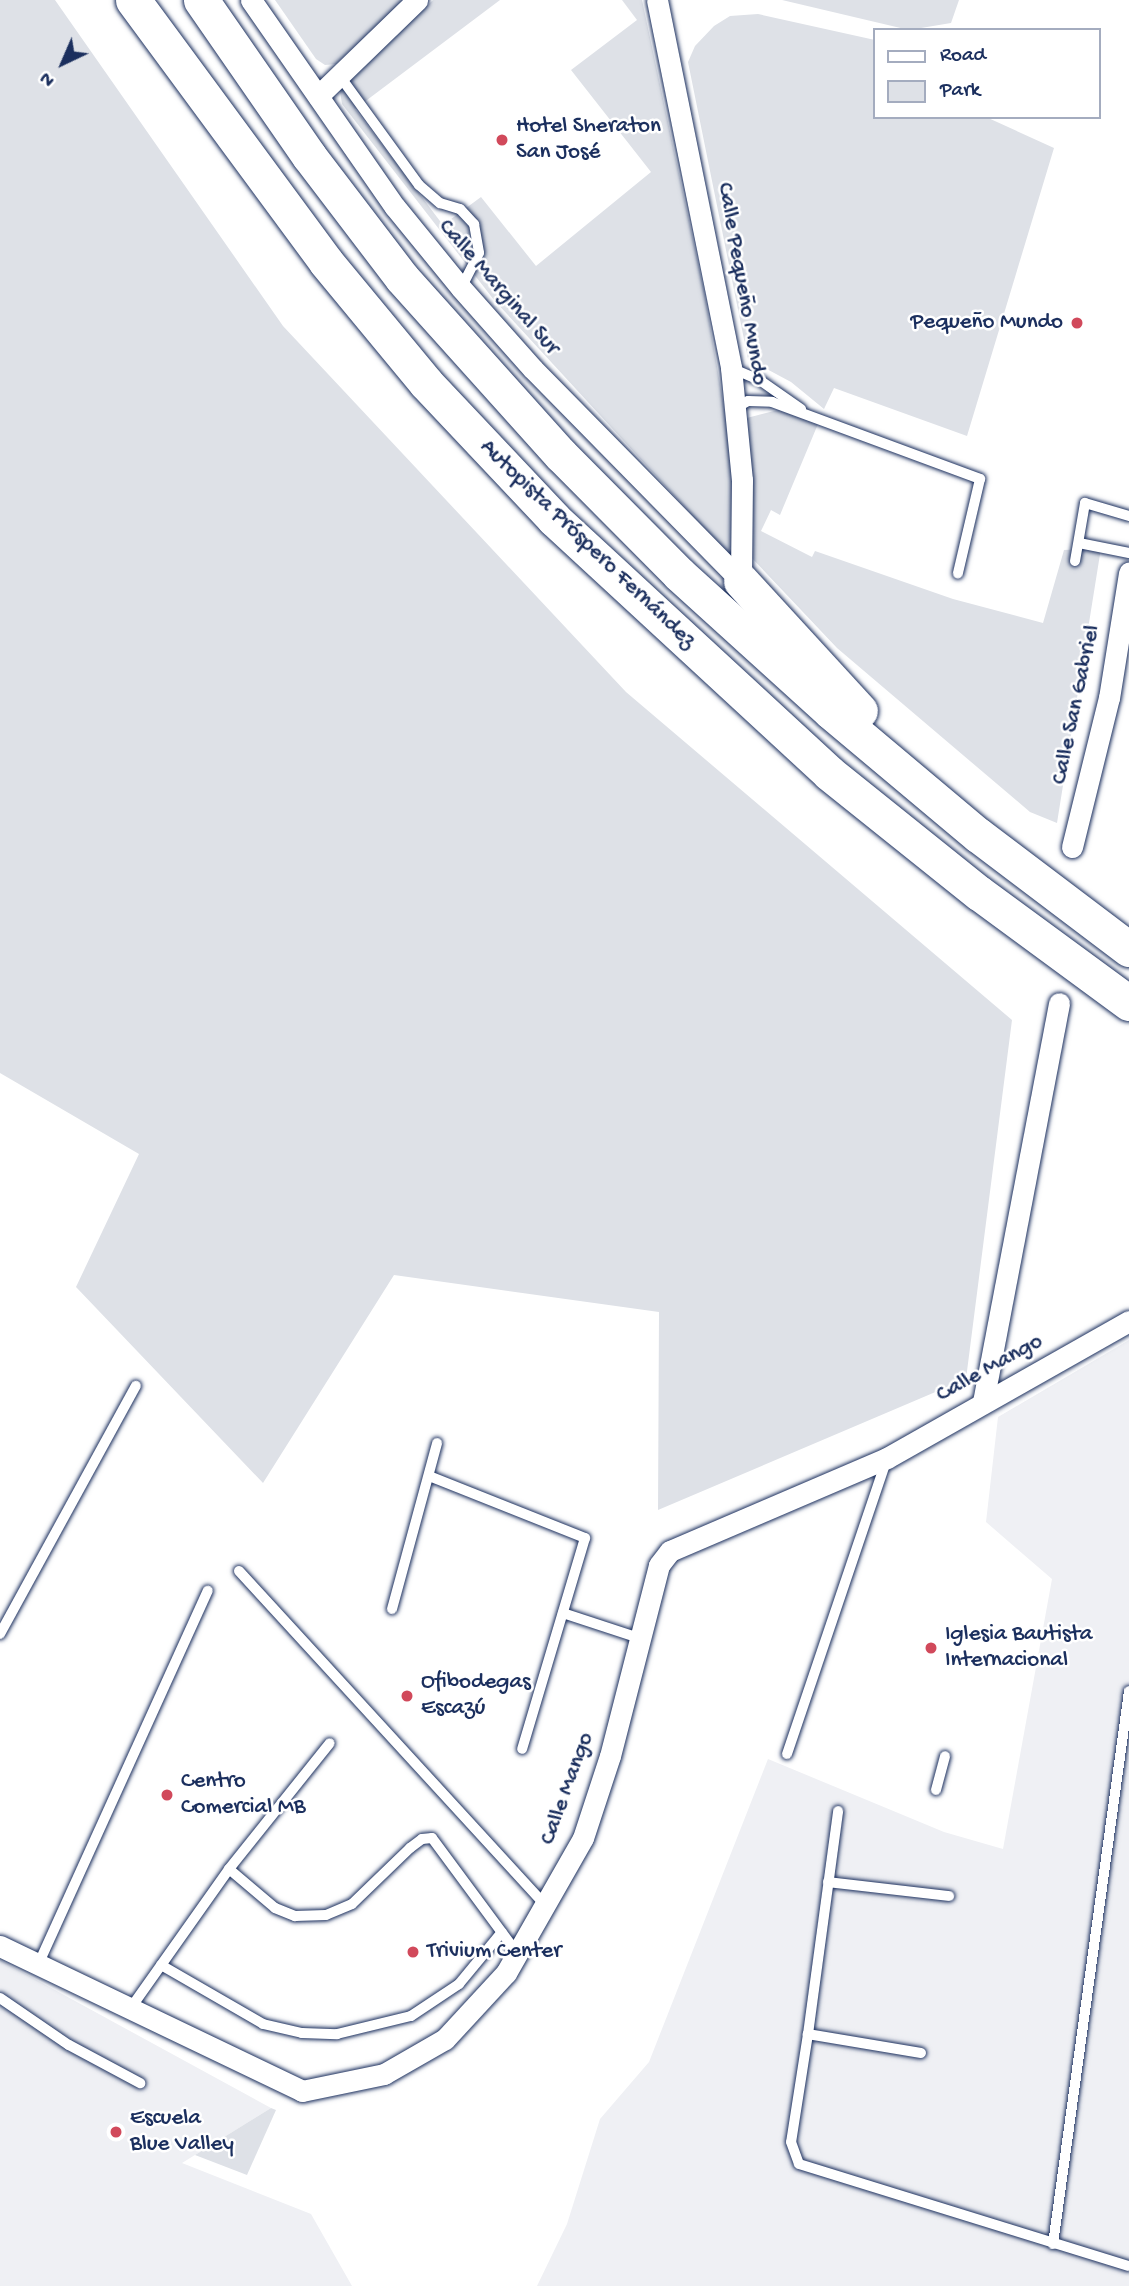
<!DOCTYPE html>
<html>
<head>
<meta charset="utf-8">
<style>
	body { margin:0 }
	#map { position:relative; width:1129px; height:2286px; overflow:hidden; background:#fff; font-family:"Gochi Hand",sans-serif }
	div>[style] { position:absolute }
	.built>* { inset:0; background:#eff0f4 }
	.green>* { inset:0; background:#dee1e7 }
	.roads { filter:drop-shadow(0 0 2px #1b2f5e) drop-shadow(0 0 2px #1b2f5e) }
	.service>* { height:10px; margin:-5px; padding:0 5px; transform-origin:5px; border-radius:5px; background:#fff }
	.minor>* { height:21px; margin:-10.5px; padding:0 10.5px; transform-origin:10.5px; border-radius:10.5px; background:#fff }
	.trunk>* { height:35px; margin:-17.5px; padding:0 17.5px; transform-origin:17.5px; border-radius:17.5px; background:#fff }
	.dots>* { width:19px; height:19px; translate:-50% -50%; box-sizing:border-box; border:4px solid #fff; border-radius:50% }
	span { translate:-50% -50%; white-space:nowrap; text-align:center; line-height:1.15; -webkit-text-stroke:5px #fff; paint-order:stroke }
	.poi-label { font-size:23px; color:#1b2f5e }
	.left { translate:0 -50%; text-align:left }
	.right { translate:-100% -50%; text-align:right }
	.street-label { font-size:23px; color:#1b2f5e }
	.legend { position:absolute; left:873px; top:28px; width:228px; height:91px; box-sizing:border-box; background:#fff; border:2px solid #a4acbf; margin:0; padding:9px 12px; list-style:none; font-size:21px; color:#1b2f5e }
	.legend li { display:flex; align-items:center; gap:14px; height:35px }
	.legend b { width:35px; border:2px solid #a4acbf }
	.north { position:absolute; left:28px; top:28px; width:70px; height:70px; -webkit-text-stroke:5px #fff; paint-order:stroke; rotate:224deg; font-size:19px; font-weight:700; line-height:28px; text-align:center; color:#1b2f5e }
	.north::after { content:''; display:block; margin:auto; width:24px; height:32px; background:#1b2f5e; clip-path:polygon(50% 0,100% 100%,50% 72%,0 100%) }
</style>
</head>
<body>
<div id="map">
	<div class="built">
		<i style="clip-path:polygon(1129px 1340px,1129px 2286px,537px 2286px,567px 2224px,600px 2119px,649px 2062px,768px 1759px,944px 1832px,1003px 1849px,1052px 1579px,986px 1522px,998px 1417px)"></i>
		<i style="clip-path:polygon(0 1960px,271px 2108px,182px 2163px,311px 2214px,352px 2286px,0 2286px)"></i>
	</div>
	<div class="green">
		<i style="clip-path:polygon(0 0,55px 0,283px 326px,626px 692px,1012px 1020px,966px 1379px,658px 1510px,659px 1312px,394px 1275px,263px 1483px,76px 1287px,139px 1154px,0 1073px)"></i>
		<i style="clip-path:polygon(275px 0,404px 0,336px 64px,325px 65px,316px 59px)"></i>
		<i style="clip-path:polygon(433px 0,500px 0,355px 109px,443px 225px,481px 197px,536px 266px,651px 172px,571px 70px,637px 20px,622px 0,642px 0,704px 291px,731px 448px,733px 544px,727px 553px,494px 300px,342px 104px,340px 91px)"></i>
		<i style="clip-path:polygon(782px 0,959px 0,951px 23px,909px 30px)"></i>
		<i style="clip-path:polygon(758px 14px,875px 40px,875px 117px,986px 117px,1054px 148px,967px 436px,834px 388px,824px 409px,791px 382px,748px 359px,688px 62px,695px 46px,714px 26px,730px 16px)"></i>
		<i style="clip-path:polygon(778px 410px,818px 424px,780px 515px,771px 510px,761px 531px,812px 557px,815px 551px,953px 599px,1043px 623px,1064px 550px,1101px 548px,1057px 823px,1030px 812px,837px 648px,749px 555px,743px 419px)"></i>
		<i style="clip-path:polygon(271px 2108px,276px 2110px,247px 2175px,195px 2155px)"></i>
	</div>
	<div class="roads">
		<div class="service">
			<i style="left:339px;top:75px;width:136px;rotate:54deg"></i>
			<i style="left:419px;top:185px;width:28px;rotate:41deg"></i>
			<i style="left:440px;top:203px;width:21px;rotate:17deg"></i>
			<i style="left:460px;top:209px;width:21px;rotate:47deg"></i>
			<i style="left:474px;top:224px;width:29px;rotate:80deg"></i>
			<i style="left:479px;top:253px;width:39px;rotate:117deg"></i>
			<i style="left:731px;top:368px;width:33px;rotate:23deg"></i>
			<i style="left:761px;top:381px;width:49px;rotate:35deg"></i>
			<i style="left:736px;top:408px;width:14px;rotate:-30deg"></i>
			<i style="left:748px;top:401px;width:24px;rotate:2deg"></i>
			<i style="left:772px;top:402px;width:222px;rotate:20.3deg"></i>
			<i style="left:980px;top:479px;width:97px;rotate:103.2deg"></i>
			<i style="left:1079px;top:543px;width:51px;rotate:11.3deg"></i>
			<i style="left:1075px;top:561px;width:59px;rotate:-80.2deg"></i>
			<i style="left:1085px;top:503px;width:46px;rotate:16.5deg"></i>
			<i style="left:429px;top:1476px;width:168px;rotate:21.7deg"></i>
			<i style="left:585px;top:1538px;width:220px;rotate:106.6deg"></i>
			<i style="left:239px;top:1571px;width:453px;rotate:47.5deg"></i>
			<i style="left:392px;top:1609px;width:172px;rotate:-74.8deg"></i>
			<i style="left:563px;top:1613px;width:83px;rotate:18.2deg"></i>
			<i style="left:0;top:1634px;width:283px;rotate:-61.3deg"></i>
			<i style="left:787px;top:1754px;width:311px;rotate:-71.3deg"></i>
			<i style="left:936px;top:1790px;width:35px;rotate:-75deg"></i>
			<i style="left:229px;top:1869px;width:60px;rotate:40.3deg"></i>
			<i style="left:275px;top:1908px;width:22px;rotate:22deg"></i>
			<i style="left:295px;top:1916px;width:31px;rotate:-2deg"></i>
			<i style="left:326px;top:1915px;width:28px;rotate:-23deg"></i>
			<i style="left:352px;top:1904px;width:81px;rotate:-44deg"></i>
			<i style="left:410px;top:1848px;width:15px;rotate:-37deg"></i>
			<i style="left:422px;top:1839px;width:10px;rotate:-6deg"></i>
			<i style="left:432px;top:1838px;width:143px;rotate:53.5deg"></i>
			<i style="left:828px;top:1882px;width:122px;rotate:6.6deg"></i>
			<i style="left:38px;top:1965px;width:411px;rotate:-65.6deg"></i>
			<i style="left:161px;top:1965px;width:118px;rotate:30deg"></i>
			<i style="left:263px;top:2024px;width:40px;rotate:13deg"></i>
			<i style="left:302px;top:2033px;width:35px;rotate:2deg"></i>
			<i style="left:337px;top:2034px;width:76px;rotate:-13.7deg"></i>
			<i style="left:411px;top:2016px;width:58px;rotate:-33.7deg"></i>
			<i style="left:459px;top:1984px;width:67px;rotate:-50.4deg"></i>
			<i style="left:0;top:1998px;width:83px;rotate:34.3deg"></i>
			<i style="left:69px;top:2045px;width:81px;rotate:28.2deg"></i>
			<i style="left:130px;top:2009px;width:171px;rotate:-54.7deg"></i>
			<i style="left:229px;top:1869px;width:161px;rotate:-51.3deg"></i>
			<i style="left:808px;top:2034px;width:225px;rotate:-82.3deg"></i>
			<i style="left:921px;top:2053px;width:115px;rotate:-170.5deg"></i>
			<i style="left:808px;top:2034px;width:109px;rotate:98.9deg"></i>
			<i style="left:791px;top:2142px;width:23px;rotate:70deg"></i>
			<i style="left:799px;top:2164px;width:345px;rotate:17.2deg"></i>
			<i style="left:1053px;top:2244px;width:558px;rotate:-82.17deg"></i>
		</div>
		<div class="minor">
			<i style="left:251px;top:0;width:252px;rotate:55.2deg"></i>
			<i style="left:395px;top:207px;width:104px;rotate:50.8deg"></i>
			<i style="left:461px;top:288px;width:108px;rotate:48.4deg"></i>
			<i style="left:533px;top:369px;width:297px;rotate:45.5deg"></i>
			<i style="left:657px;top:0;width:375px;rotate:78.6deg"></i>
			<i style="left:731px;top:368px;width:113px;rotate:84.4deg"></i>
			<i style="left:742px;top:480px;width:101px;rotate:90.6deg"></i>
			<i style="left:318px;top:96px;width:138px;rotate:-44.1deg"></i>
			<i style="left:1072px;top:847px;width:154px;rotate:-76.1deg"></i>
			<i style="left:1109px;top:698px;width:127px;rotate:-80.9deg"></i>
			<i style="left:983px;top:1402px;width:406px;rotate:-79.2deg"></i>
			<i style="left:0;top:1946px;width:335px;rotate:25.6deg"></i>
			<i style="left:302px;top:2091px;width:84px;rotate:-11.7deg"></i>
			<i style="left:384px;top:2074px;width:70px;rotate:-29.8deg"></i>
			<i style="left:445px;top:2039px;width:90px;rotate:-47.3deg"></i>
			<i style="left:506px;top:1973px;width:155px;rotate:-60.3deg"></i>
			<i style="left:583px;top:1838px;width:86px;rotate:-71.8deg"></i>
			<i style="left:610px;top:1756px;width:197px;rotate:-75.6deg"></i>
			<i style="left:659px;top:1565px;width:18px;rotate:-52deg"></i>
			<i style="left:670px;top:1551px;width:236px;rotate:-23.2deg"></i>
			<i style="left:887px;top:1458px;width:278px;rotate:-29.5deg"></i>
		</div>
		<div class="trunk">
			<i style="left:133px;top:0;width:325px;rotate:53.6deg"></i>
			<i style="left:326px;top:262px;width:157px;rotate:50.4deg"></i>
			<i style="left:426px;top:383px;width:187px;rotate:46.7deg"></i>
			<i style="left:554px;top:519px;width:374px;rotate:42.7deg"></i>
			<i style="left:829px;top:773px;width:192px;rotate:38.7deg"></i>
			<i style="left:979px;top:893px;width:186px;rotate:36.3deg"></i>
			<i style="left:201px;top:0;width:190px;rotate:55.3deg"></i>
			<i style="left:309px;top:156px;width:153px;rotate:52.7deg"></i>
			<i style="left:402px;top:278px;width:238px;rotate:48.1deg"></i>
			<i style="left:561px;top:455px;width:168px;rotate:45.2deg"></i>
			<i style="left:679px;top:574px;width:204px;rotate:42.2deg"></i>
			<i style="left:830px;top:711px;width:193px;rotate:40deg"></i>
			<i style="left:978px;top:835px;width:189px;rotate:37.1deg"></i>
			<i style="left:741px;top:581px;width:176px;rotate:47.5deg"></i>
		</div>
	</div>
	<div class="dots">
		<i style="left:502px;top:140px;background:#d1495b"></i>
		<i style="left:1077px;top:323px;background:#d1495b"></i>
		<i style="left:931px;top:1648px;background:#d1495b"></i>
		<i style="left:407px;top:1696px;background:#d1495b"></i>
		<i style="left:167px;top:1795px;background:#d1495b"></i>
		<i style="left:413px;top:1952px;background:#d1495b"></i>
		<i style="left:116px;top:2132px;background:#d1495b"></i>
	</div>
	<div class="poi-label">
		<span class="left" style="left:516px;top:140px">Hotel Sheraton<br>San José</span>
		<span class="right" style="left:1063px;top:323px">Pequeño Mundo</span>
		<span class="left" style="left:945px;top:1648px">Iglesia Bautista<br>Internacional</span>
		<span class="left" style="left:421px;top:1696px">Ofibodegas<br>Escazú</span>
		<span class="left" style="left:181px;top:1795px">Centro<br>Comercial MB</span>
		<span class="left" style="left:427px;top:1952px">Trivium Center</span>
		<span class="left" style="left:130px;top:2132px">Escuela<br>Blue Valley</span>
	</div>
	<div class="street-label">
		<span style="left:741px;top:284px;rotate:80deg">Calle Pequeño Mundo</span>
		<span style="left:498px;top:288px;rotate:49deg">Calle Marginal Sur</span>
		<span style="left:587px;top:545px;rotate:44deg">Autopista Próspero Fernández</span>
		<span style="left:1077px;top:705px;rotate:-78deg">Calle San Gabriel</span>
		<span style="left:990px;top:1369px;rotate:-29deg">Calle Mango</span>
		<span style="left:568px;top:1789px;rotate:-70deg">Calle Mango</span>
	</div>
	<ul class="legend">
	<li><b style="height:9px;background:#fff"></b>Road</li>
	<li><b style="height:19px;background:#dee1e7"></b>Park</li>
	</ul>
	<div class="north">N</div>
</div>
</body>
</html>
